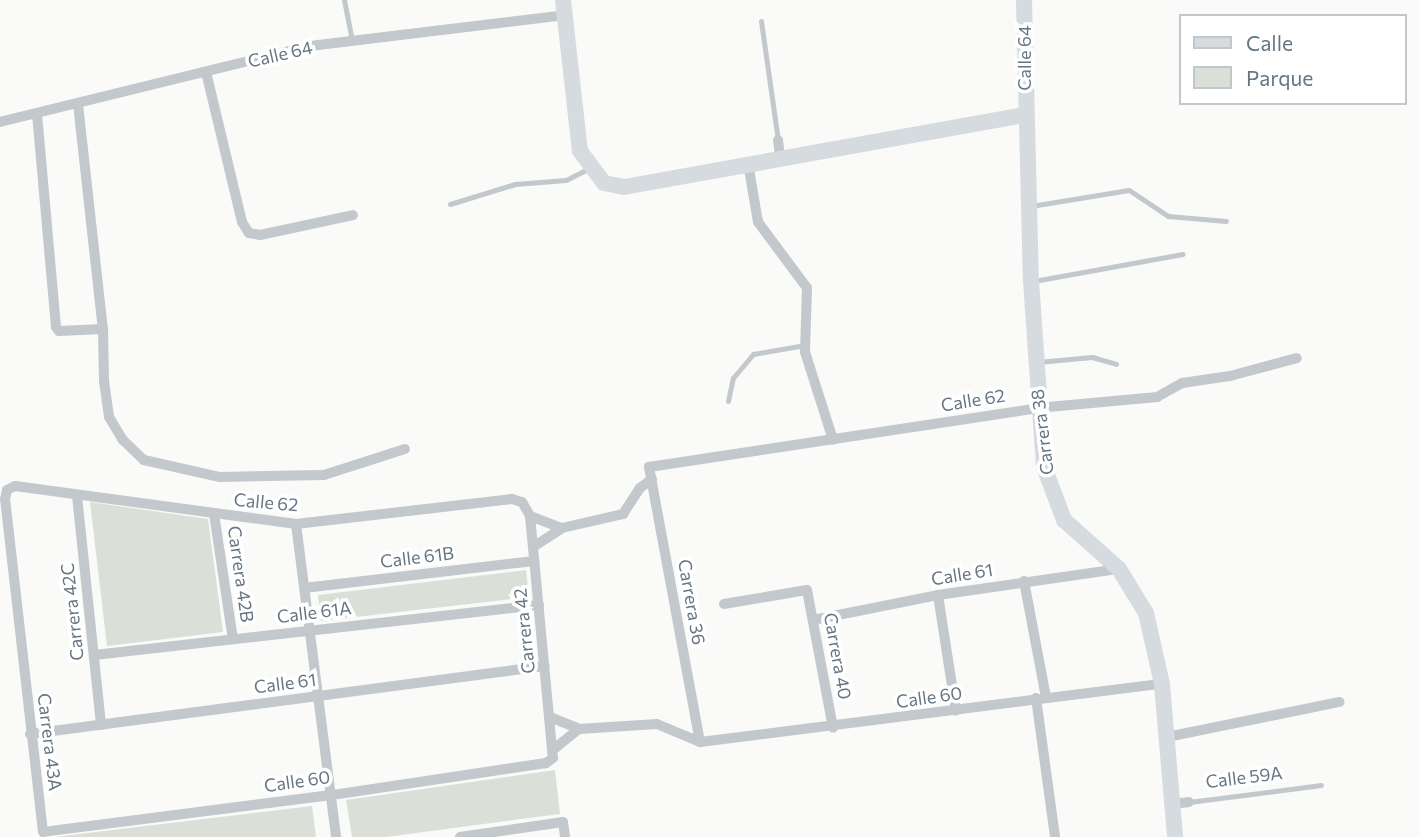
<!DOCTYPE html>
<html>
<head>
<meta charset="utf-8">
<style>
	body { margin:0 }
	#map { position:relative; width:1420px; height:837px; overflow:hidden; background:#fafaf8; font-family:Commissioner,sans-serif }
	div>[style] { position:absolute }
	.green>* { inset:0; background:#dadfd7 }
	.lane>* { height:5px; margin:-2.5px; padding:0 2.5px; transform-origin:2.5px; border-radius:2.5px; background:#c3c8cc }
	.street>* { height:10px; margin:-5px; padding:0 5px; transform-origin:5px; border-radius:5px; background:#c3c8cc }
	.secondary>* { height:16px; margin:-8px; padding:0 8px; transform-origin:8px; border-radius:8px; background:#d6dbdf }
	span { translate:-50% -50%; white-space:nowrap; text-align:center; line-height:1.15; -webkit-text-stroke:7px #fff; paint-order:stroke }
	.street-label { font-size:18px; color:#657683 }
	.legend { position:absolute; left:1179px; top:14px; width:228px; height:91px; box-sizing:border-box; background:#fff; border:2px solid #c1c8cd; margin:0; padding:9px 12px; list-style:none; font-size:21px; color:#657683 }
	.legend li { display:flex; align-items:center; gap:14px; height:35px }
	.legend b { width:35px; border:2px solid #c1c8cd }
</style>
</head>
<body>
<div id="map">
	<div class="green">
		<i style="clip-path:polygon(90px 502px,208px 519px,223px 632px,107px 646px)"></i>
		<i style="clip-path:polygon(526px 570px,529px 597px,321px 621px,318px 595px)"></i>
		<i style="clip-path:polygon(555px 770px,560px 814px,386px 837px,352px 837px,346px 800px)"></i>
		<i style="clip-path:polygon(312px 806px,316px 837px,54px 837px)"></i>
	</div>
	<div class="lane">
		<i style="left:344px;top:0;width:41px;rotate:78.7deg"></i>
		<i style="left:761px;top:21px;width:120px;rotate:81.9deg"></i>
		<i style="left:450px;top:204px;width:68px;rotate:-17.1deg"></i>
		<i style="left:515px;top:184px;width:51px;rotate:-4.5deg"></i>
		<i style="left:566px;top:180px;width:27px;rotate:-27deg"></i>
		<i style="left:1031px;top:206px;width:99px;rotate:-9.3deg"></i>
		<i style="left:1129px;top:190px;width:47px;rotate:33.7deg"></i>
		<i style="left:1168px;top:216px;width:58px;rotate:4.9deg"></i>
		<i style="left:1034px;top:281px;width:151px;rotate:-10.3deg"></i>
		<i style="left:1038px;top:362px;width:54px;rotate:-5.3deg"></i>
		<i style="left:1092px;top:357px;width:25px;rotate:16deg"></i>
		<i style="left:728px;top:401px;width:24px;rotate:-78deg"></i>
		<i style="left:733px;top:378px;width:31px;rotate:-50deg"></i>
		<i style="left:753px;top:354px;width:53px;rotate:-9.8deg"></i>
		<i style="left:1189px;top:802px;width:133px;rotate:-7.3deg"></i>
	</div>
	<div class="street">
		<i style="left:206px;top:72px;width:154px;rotate:76.5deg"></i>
		<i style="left:242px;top:222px;width:13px;rotate:58deg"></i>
		<i style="left:249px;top:233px;width:11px;rotate:10deg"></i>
		<i style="left:260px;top:235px;width:95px;rotate:-12.1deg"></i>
		<i style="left:78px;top:104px;width:226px;rotate:83.7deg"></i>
		<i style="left:103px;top:329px;width:52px;rotate:88.9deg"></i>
		<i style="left:104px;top:381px;width:36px;rotate:82deg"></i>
		<i style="left:109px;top:417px;width:27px;rotate:59deg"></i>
		<i style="left:123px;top:440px;width:29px;rotate:44deg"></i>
		<i style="left:144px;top:460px;width:78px;rotate:12.6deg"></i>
		<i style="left:220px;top:477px;width:104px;rotate:-1.1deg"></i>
		<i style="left:324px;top:475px;width:85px;rotate:-17.8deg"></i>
		<i style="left:37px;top:114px;width:214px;rotate:84.9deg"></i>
		<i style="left:56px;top:327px;width:5px;rotate:53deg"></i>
		<i style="left:59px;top:331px;width:44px;rotate:-2.6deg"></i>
		<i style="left:0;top:122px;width:319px;rotate:-13.8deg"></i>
		<i style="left:310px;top:46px;width:257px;rotate:-6.9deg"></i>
		<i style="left:778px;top:140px;width:17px;rotate:83deg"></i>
		<i style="left:748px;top:163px;width:60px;rotate:80.4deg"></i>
		<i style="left:758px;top:222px;width:82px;rotate:53.4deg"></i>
		<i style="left:807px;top:288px;width:64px;rotate:91.8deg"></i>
		<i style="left:805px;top:352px;width:92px;rotate:72.3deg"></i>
		<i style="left:15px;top:486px;width:284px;rotate:7.7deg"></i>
		<i style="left:296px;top:524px;width:217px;rotate:-6.6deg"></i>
		<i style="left:512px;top:499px;width:10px;rotate:17deg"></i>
		<i style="left:522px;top:502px;width:16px;rotate:60deg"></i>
		<i style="left:530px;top:516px;width:243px;rotate:84.6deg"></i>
		<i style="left:553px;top:758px;width:9px;rotate:144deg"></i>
		<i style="left:546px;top:763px;width:217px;rotate:171.5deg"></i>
		<i style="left:331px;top:795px;width:290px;rotate:172.7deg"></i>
		<i style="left:43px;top:832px;width:335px;rotate:-96.5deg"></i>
		<i style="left:5px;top:499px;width:9px;rotate:-77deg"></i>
		<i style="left:7px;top:490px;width:9px;rotate:-27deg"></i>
		<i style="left:77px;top:496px;width:230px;rotate:84deg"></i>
		<i style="left:214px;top:514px;width:126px;rotate:81.4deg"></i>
		<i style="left:530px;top:516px;width:34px;rotate:21deg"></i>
		<i style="left:296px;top:524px;width:316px;rotate:82.7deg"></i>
		<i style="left:533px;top:547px;width:35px;rotate:-33deg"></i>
		<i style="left:562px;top:528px;width:63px;rotate:-12.9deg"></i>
		<i style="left:623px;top:514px;width:31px;rotate:-57deg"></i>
		<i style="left:640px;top:488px;width:15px;rotate:-37deg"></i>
		<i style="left:1024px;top:581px;width:118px;rotate:79.3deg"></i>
		<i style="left:304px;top:588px;width:232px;rotate:-6.7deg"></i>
		<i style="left:938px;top:595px;width:117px;rotate:81.2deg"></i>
		<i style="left:724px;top:604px;width:84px;rotate:-9.6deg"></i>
		<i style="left:807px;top:590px;width:140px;rotate:79.3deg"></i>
		<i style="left:813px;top:620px;width:127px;rotate:-11.3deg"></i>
		<i style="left:938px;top:595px;width:183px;rotate:-8.2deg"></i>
		<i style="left:94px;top:655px;width:448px;rotate:-6.4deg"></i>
		<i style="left:1036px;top:698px;width:140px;rotate:82.2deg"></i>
		<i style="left:550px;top:717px;width:31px;rotate:22deg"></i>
		<i style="left:579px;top:729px;width:78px;rotate:-3.7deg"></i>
		<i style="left:657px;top:724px;width:47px;rotate:22.7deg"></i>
		<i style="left:700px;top:742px;width:466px;rotate:-7.2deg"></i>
		<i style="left:30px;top:734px;width:519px;rotate:-7.52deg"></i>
		<i style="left:1167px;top:737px;width:176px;rotate:-11.5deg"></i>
		<i style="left:700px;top:742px;width:280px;rotate:-100.5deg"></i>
		<i style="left:649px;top:467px;width:392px;rotate:-8.6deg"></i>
		<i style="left:1037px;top:408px;width:121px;rotate:-5.2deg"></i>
		<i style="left:1157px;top:397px;width:29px;rotate:-29deg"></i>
		<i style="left:1182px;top:383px;width:49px;rotate:-8.3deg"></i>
		<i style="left:1230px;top:376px;width:69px;rotate:-15deg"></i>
		<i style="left:554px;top:749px;width:32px;rotate:-39deg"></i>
		<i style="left:1172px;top:804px;width:17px;rotate:-7deg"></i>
		<i style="left:460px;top:837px;width:104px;rotate:-8.3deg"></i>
		<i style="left:563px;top:822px;width:15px;rotate:82deg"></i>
	</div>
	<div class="secondary">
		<i style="left:563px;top:0;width:152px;rotate:83.6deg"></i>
		<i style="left:580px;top:151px;width:40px;rotate:53deg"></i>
		<i style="left:604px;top:183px;width:20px;rotate:11deg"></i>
		<i style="left:624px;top:187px;width:407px;rotate:-10.2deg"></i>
		<i style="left:1024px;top:0;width:281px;rotate:88.6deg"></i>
		<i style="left:1031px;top:281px;width:186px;rotate:86deg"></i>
		<i style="left:1044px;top:467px;width:57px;rotate:69.3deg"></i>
		<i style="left:1064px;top:520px;width:74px;rotate:41.7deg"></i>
		<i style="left:1119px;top:569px;width:52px;rotate:58.5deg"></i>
		<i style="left:1146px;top:613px;width:73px;rotate:77.3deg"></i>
		<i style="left:1162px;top:684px;width:154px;rotate:85.1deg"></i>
	</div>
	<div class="street-label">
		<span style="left:280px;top:54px;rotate:-13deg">Calle 64</span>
		<span style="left:1024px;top:58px;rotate:-90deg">Calle 64</span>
		<span style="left:973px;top:400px;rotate:-9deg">Calle 62</span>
		<span style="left:1042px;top:432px;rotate:-97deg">Carrera 38</span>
		<span style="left:266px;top:502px;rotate:5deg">Calle 62</span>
		<span style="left:417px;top:557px;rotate:-7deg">Calle 61B</span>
		<span style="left:241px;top:574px;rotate:82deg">Carrera 42B</span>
		<span style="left:962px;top:574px;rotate:-9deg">Calle 61</span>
		<span style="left:692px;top:602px;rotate:80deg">Carrera 36</span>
		<span style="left:72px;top:612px;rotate:-96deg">Carrera 42C</span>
		<span style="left:314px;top:612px;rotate:-7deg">Calle 61A</span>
		<span style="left:524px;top:631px;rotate:-96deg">Carrera 42</span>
		<span style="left:838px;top:656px;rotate:80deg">Carrera 40</span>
		<span style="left:285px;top:683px;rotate:-7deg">Calle 61</span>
		<span style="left:929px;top:697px;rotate:-8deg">Calle 60</span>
		<span style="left:50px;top:742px;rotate:83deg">Carrera 43A</span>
		<span style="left:1244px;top:777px;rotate:-7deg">Calle 59A</span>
		<span style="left:297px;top:781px;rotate:-8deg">Calle 60</span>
	</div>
	<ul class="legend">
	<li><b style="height:9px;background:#d6dbdf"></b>Calle</li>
	<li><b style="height:19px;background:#dadfd7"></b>Parque</li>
	</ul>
</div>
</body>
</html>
